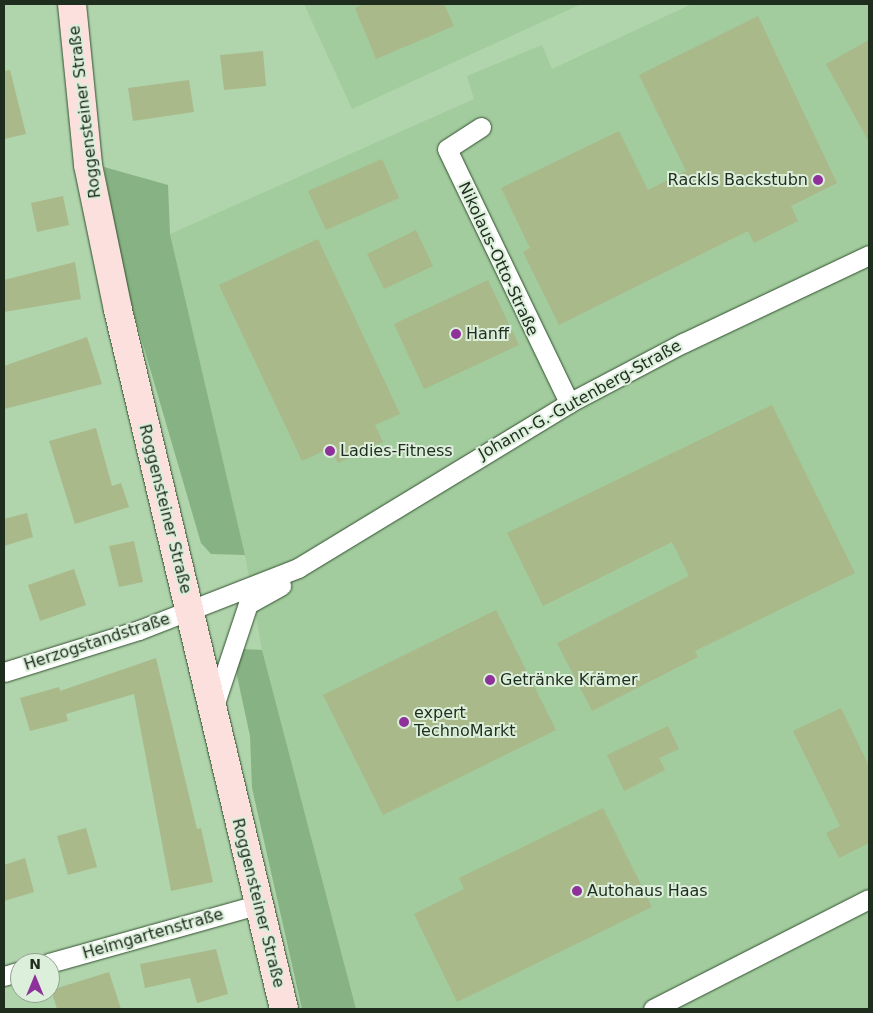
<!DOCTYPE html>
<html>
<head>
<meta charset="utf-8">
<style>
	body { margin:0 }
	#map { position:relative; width:873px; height:1013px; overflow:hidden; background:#b0d4ac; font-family:"DejaVu Sans",sans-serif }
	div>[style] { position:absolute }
	.built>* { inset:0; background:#a2cb9e }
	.green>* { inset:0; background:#87b283 }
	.building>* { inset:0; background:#aab98a }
	.roads { filter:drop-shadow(0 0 1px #31502e) drop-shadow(0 0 1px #31502e) }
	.street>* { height:19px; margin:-9.5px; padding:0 9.5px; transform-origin:9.5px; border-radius:9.5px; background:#fff }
	.secondary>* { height:28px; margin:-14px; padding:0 14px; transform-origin:14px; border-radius:14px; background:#fce0de }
	.dots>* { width:14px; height:14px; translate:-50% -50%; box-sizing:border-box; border:2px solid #dcefdb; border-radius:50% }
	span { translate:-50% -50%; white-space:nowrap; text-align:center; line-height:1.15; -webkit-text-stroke:4px #dcefdb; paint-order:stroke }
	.street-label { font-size:16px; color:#1f2d1e }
	.poi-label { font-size:16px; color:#1f2d1e }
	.right { translate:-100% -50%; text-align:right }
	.left { translate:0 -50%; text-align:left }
	.frame { position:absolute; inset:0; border:5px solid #1f2d1e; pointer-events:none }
	.north { position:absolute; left:10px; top:953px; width:50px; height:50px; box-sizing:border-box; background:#dcefdb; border:1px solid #90a18f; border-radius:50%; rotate:0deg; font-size:14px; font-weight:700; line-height:20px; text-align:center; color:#1f2d1e }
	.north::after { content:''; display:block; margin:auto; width:18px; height:22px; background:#8e319b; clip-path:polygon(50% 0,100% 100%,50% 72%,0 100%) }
</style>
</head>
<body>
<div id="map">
	<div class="built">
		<i style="clip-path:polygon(304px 4px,581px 4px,352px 109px)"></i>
		<i style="clip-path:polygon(692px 4px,869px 4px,869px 1009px,356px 1009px,262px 650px,245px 555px,170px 234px,474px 99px,467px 76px,542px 45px,552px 69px)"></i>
	</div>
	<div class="green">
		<i style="clip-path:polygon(104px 167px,168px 185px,170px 234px,245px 555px,211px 554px,201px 543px,123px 276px)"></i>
		<i style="clip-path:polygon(243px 649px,262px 650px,356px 1009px,302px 1009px,252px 788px,250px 736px,237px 676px,237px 653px)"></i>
	</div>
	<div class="building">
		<i style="clip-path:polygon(364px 4px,444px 4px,454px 26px,376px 59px,355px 8px)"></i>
		<i style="clip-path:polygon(758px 16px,837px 183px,791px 206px,798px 221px,754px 243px,748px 231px,559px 325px,523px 252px,530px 248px,501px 188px,619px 131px,648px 190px,686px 171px,639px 75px)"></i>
		<i style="clip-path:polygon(869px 40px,869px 142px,826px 64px)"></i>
		<i style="clip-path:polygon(263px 51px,266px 86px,224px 90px,220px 55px)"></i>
		<i style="clip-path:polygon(10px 70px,26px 134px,4px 139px,4px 71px)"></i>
		<i style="clip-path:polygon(189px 80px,194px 112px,133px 121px,128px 88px)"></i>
		<i style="clip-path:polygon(382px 159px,399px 198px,326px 230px,308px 191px)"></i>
		<i style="clip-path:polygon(63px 196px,69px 225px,37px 232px,31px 203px)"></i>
		<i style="clip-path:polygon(416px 230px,433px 266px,384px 289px,367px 254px)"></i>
		<i style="clip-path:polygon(318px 239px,400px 414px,375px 425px,383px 442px,338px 463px,330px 448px,302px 461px,219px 285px)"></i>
		<i style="clip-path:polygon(75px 262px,81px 299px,4px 312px,4px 280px)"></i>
		<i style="clip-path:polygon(488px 280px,519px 345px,424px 389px,394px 324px)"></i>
		<i style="clip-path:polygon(87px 337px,102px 384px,4px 409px,4px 366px)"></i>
		<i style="clip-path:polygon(772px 405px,855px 573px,695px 651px,698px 657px,592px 711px,557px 643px,689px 576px,672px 542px,543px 606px,507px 533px)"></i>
		<i style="clip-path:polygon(96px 428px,112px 486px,121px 483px,129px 507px,75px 524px,49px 441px)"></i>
		<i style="clip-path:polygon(27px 513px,33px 537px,4px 546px,4px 519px)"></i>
		<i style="clip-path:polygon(134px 541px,143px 582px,119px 587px,109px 546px)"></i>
		<i style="clip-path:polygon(74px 569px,86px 605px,40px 621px,28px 585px)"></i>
		<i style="clip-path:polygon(496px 610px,556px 730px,383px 815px,323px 695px)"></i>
		<i style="clip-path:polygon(156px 658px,197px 829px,201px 828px,213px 882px,171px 891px,134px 694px,66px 714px,68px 721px,30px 731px,20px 698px,59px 687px,60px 691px)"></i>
		<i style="clip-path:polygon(841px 708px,869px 766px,869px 843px,839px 858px,826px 833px,840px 826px,793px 731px)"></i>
		<i style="clip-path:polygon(668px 726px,679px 749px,659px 758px,665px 770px,624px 791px,607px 755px)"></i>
		<i style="clip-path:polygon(603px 808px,652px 907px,457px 1002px,414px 914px,464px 889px,459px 878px)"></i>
		<i style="clip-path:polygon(86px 828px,97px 867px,68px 875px,57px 836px)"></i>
		<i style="clip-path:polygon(25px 858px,34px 892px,4px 901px,4px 865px)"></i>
		<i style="clip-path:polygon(216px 949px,228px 994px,197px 1003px,190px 978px,145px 988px,140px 964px)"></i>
		<i style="clip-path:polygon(109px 972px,121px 1009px,57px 1009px,51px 990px)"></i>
	</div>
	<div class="roads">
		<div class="street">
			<i style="left:481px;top:127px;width:40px;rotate:147.1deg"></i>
			<i style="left:447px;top:149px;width:282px;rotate:64.3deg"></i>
			<i style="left:4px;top:672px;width:141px;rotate:-17.3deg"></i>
			<i style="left:139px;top:630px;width:171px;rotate:-21.3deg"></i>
			<i style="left:298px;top:568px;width:317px;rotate:-31.3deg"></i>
			<i style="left:569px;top:403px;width:129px;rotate:-27.8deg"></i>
			<i style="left:683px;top:343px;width:206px;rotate:-25.3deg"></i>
			<i style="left:213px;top:709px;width:111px;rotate:-71.6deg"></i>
			<i style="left:248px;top:604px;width:38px;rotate:-29deg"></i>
			<i style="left:49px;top:963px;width:216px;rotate:-15.6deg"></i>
			<i style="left:4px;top:976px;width:17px;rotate:-17deg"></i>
			<i style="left:653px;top:1009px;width:242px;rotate:-27deg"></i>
		</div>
		<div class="secondary">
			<i style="left:72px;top:4px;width:162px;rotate:84.3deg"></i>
			<i style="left:88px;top:165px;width:148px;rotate:78.3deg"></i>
			<i style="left:118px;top:310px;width:718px;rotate:76.64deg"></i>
		</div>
	</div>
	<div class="dots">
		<i style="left:818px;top:180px;background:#8e319b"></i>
		<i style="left:456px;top:334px;background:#8e319b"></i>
		<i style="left:330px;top:451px;background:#8e319b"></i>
		<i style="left:490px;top:680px;background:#8e319b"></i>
		<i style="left:404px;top:722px;background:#8e319b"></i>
		<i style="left:577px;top:891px;background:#8e319b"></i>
	</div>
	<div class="street-label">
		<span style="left:85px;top:112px;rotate:-97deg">Roggensteiner Straße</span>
		<span style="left:498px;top:259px;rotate:65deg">Nikolaus-Otto-Straße</span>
		<span style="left:580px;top:400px;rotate:-29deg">Johann-G.-Gutenberg-Straße</span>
		<span style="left:165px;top:509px;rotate:76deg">Roggensteiner Straße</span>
		<span style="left:97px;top:642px;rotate:-18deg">Herzogstandstraße</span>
		<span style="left:258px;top:903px;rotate:76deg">Roggensteiner Straße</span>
		<span style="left:153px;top:934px;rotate:-16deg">Heimgartenstraße</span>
	</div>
	<div class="poi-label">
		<span class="right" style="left:808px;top:180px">Rackls Backstubn</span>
		<span class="left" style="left:466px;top:334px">Hanff</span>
		<span class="left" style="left:340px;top:451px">Ladies-Fitness</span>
		<span class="left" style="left:500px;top:680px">Getränke Krämer</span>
		<span class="left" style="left:414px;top:722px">expert<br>TechnoMarkt</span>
		<span class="left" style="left:587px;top:891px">Autohaus Haas</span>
	</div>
	<div class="frame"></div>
	<div class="north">N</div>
</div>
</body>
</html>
